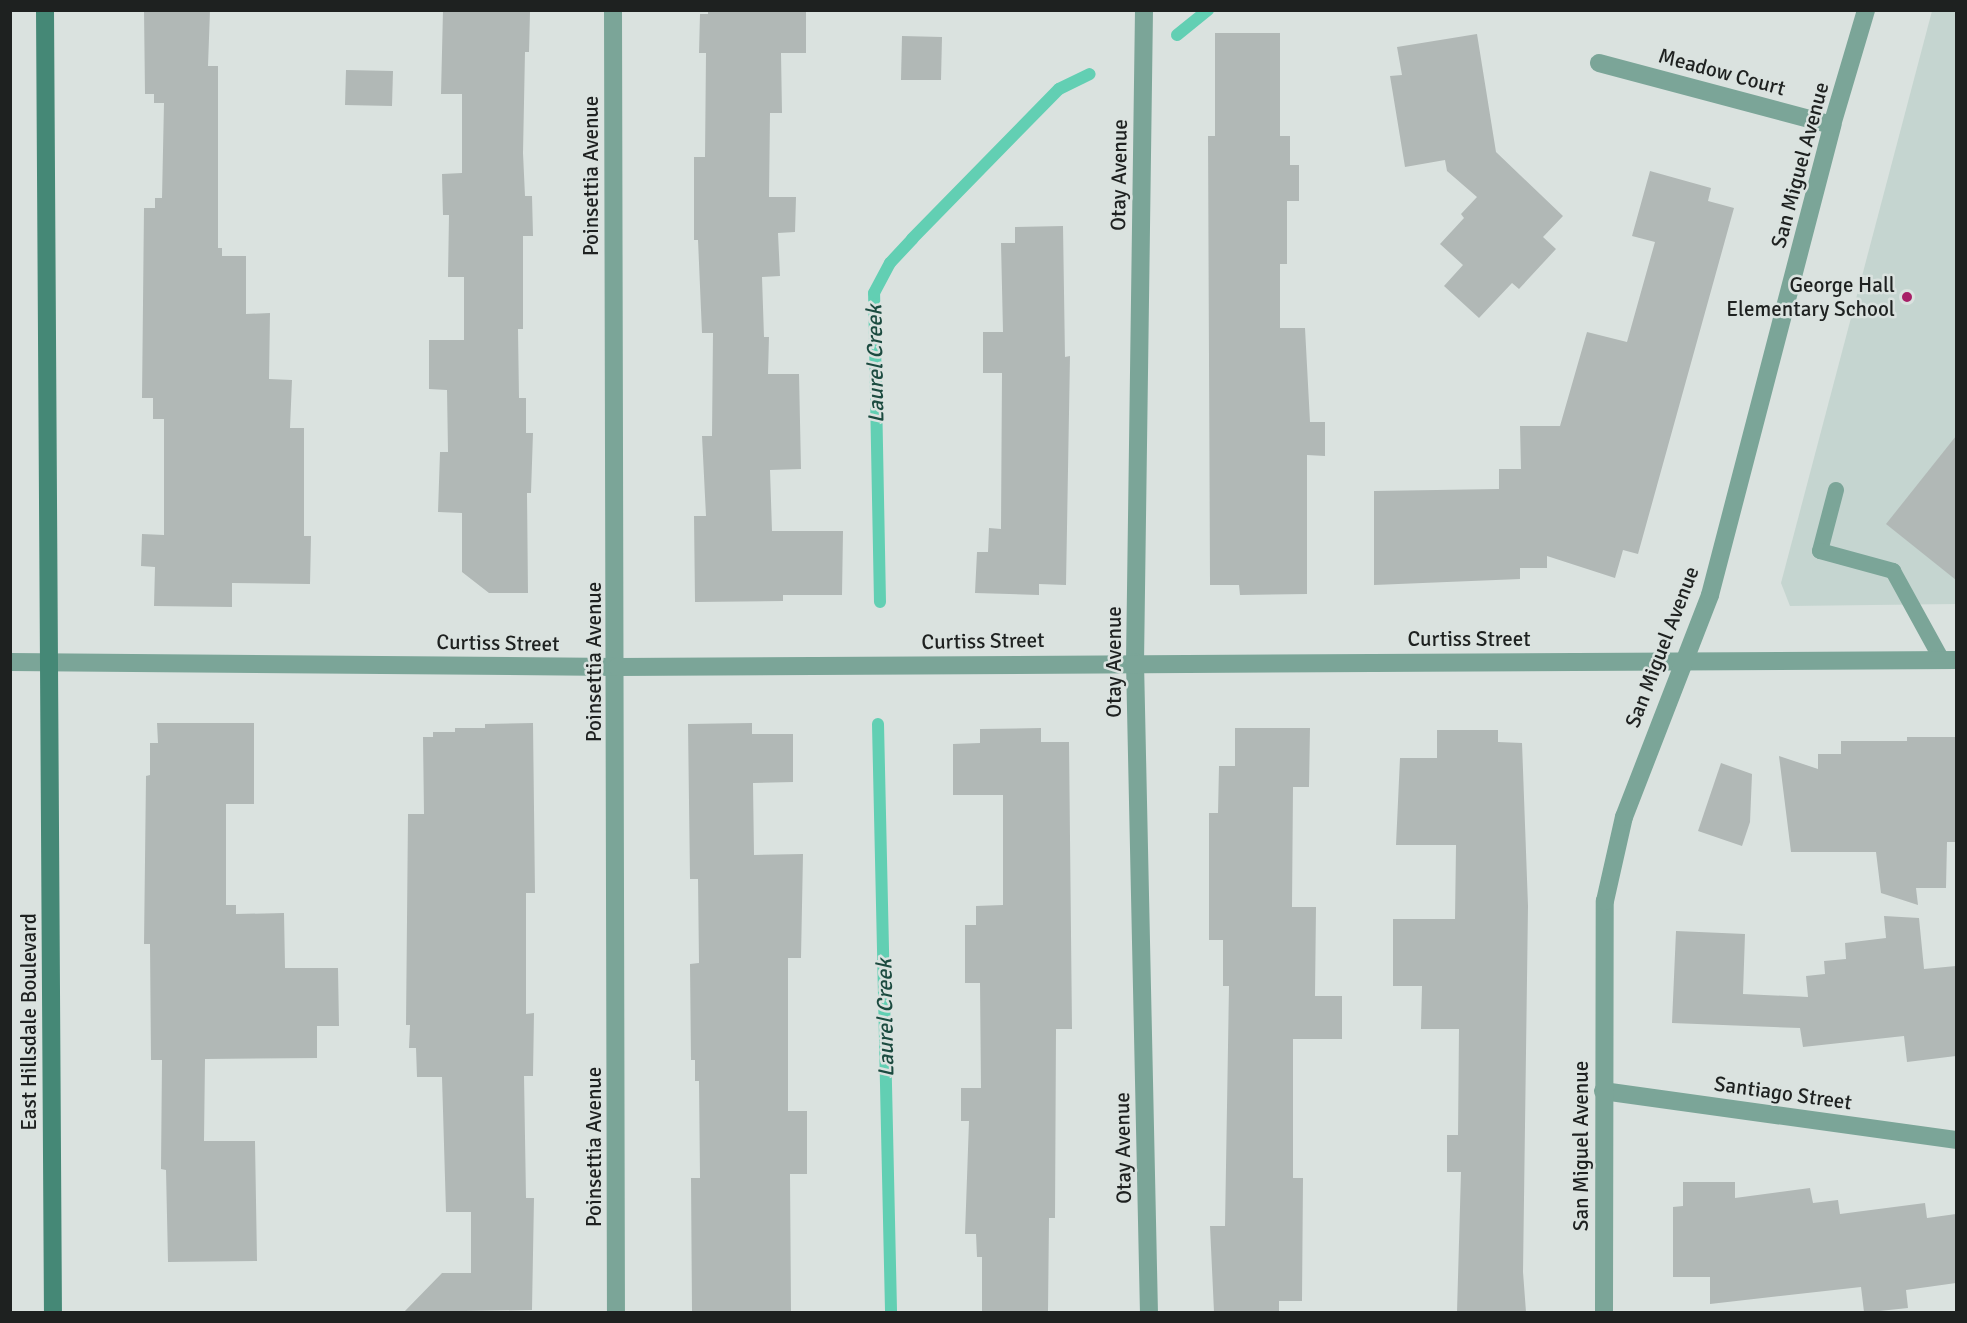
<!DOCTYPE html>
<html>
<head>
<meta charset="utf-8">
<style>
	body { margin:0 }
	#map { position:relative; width:1967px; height:1323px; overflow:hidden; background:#dae2df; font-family:Signika,sans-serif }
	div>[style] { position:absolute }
	.built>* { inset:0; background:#c5d5d0 }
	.stream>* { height:12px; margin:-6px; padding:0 6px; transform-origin:6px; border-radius:6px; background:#62cfb3 }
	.building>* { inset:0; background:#b1b8b6 }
	.lane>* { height:16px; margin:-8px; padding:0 8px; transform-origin:8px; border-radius:8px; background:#7ba598 }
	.street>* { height:18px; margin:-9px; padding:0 9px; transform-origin:9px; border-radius:9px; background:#7ba598 }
	.secondary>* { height:18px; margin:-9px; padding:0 9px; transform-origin:9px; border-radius:9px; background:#458876 }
	.dots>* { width:16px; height:16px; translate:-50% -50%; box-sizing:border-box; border:3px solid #dae2df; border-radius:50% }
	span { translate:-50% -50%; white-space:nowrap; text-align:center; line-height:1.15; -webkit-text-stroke:5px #dae2df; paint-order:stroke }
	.street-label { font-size:21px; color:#1e2120 }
	.poi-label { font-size:21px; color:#1e2120 }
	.right { translate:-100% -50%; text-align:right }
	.water-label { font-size:22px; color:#1c4b40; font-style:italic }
	.frame { position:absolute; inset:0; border:12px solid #1e2120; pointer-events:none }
</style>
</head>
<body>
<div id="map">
	<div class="built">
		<i style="clip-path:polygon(1932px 11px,1956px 11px,1956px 604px,1790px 606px,1781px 583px)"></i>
	</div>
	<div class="stream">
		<i style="left:1177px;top:35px;width:40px;rotate:-39deg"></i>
		<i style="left:880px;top:602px;width:309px;rotate:-91.1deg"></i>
		<i style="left:874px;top:293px;width:34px;rotate:-62deg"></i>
		<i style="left:890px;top:263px;width:33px;rotate:-47deg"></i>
		<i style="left:912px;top:239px;width:210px;rotate:-45.6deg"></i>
		<i style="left:1059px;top:89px;width:34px;rotate:-26deg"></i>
		<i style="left:878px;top:724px;width:588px;rotate:88.73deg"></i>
	</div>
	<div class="building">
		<i style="clip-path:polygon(144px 10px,210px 10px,208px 66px,218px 66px,218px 248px,222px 248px,222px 256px,246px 256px,246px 314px,270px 313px,269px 379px,292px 380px,290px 428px,304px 428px,304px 536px,311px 536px,310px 584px,232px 583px,232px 607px,154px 606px,155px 567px,141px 566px,142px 534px,164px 535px,164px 419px,153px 419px,153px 398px,142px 398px,144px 208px,155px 208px,155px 198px,162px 198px,164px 103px,154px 103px,154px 94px,145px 94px)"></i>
		<i style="clip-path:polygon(443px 10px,530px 12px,529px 52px,525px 52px,523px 153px,525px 196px,532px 196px,533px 236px,523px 236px,523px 329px,518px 329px,519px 398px,526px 398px,526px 433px,533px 433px,531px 493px,527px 493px,528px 593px,489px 593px,462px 572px,462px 513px,438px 512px,440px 452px,448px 452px,447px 390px,429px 389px,429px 340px,464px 340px,464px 277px,448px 277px,449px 215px,443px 215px,442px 174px,462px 173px,462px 94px,441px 94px)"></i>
		<i style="clip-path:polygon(708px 10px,806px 10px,806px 53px,781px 53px,782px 113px,770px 113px,769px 197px,796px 197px,795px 232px,778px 233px,780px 276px,762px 277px,764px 337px,769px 337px,768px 374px,799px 374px,801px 469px,770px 470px,772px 531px,843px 531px,842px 595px,783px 595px,783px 601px,695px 602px,694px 516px,706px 516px,702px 436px,712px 436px,713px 333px,702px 333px,698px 240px,694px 240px,694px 157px,705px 157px,706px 53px,699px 53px,700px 14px,708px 14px)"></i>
		<i style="clip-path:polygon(1215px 33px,1280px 33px,1280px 136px,1290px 136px,1290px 165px,1299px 165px,1299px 201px,1287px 201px,1287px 264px,1280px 264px,1280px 328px,1305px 328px,1310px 422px,1325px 422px,1325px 456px,1307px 455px,1307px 594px,1240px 595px,1239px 585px,1210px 585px,1208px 136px,1215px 136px)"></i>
		<i style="clip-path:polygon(1477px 34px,1496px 152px,1563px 216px,1543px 237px,1556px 249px,1519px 289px,1512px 283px,1479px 318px,1444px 286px,1463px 265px,1440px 244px,1464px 218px,1461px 214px,1477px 197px,1447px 171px,1445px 160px,1405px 167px,1390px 76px,1402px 75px,1397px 47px)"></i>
		<i style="clip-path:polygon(902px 36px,942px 37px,941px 80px,901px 80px)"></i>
		<i style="clip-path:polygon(346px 70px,393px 71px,392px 106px,345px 105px)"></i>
		<i style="clip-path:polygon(1650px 171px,1711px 188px,1708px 201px,1734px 208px,1638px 554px,1623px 550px,1615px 578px,1547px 556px,1547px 568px,1520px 568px,1520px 579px,1374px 585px,1374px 491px,1499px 489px,1499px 469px,1521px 469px,1520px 426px,1560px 426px,1587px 332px,1627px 342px,1655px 242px,1632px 236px)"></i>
		<i style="clip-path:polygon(1063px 226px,1065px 357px,1070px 356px,1066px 585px,1039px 584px,1039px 595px,975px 593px,977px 552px,988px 552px,989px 528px,1001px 529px,1002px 373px,983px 373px,983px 332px,1003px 332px,1001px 243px,1015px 243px,1015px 227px)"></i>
		<i style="clip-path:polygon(1956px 436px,1956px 580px,1886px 524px)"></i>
		<i style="clip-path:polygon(157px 723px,254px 723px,254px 804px,226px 804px,226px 905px,236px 905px,236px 914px,284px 913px,285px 968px,338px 968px,339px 1026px,317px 1026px,317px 1058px,205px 1059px,204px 1141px,255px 1141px,257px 1261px,168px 1262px,166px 1170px,161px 1169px,162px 1060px,151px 1060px,150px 944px,144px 944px,146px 776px,150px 775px,150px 743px,158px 743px)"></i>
		<i style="clip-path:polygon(533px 723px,535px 893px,526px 893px,526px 1014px,534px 1013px,533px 1076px,524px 1076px,526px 1198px,534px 1198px,532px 1310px,404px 1312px,442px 1273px,471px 1273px,471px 1212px,446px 1212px,442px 1077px,417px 1077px,416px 1048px,409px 1048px,410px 1025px,406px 1025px,408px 814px,424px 814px,423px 737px,433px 737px,433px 732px,455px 732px,455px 728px,485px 728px,485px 724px)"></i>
		<i style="clip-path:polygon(752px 723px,752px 734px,793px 734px,793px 782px,753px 783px,754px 855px,803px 854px,801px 958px,788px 958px,788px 1111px,807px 1111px,807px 1174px,790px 1174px,791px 1312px,692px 1312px,691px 1178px,700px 1178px,699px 1081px,695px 1081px,695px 1060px,691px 1060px,690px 964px,699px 963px,698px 879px,690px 879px,688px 724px)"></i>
		<i style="clip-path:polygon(1041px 728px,1041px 742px,1069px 742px,1072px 1029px,1056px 1029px,1055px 1218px,1049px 1218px,1048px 1312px,982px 1312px,982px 1257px,977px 1257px,976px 1234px,965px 1234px,969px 1121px,961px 1121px,961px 1088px,981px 1088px,980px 983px,965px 983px,965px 925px,976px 925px,976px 906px,1003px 905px,1003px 795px,953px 795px,953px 744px,980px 743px,980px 729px)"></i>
		<i style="clip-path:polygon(1235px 728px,1310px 728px,1309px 787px,1293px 787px,1292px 907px,1316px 907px,1315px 996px,1342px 996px,1342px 1039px,1293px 1039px,1293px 1178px,1303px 1178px,1302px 1301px,1279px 1301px,1279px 1312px,1214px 1312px,1210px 1226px,1225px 1226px,1229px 986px,1223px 986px,1223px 940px,1209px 940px,1209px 813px,1218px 813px,1219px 766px,1235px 766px)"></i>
		<i style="clip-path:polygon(1437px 730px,1498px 730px,1498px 742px,1522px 743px,1528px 906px,1523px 1272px,1526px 1312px,1457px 1312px,1461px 1172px,1447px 1172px,1447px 1135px,1458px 1135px,1459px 1029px,1421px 1029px,1422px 986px,1393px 986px,1393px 919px,1455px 919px,1456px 845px,1396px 845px,1400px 758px,1437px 758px)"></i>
		<i style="clip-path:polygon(1907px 737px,1956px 737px,1956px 842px,1947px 842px,1946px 888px,1916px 888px,1918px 905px,1881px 893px,1876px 852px,1791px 852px,1779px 756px,1818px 769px,1818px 754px,1841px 754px,1841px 741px,1907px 741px)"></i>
		<i style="clip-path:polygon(1721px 763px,1752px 774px,1750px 822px,1742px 846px,1698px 831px)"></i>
		<i style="clip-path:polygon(1884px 916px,1919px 918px,1924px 969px,1956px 966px,1956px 1056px,1907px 1062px,1904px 1036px,1803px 1047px,1800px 1028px,1672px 1023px,1676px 931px,1745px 934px,1743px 994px,1808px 997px,1806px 976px,1825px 974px,1824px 961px,1846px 959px,1845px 943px,1886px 938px)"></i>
		<i style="clip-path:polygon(1683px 1182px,1735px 1182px,1735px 1198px,1810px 1188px,1813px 1203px,1838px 1200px,1840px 1214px,1925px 1203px,1927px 1218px,1956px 1214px,1956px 1283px,1906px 1290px,1908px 1308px,1870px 1312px,1864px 1312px,1861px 1287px,1710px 1304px,1710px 1277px,1673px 1277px,1673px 1207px,1683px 1206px)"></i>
	</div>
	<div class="lane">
		<i style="left:1836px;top:490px;width:63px;rotate:104.7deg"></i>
		<i style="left:1820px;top:551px;width:76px;rotate:15.3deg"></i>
		<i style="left:1893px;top:571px;width:102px;rotate:61.2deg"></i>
	</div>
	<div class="street">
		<i style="left:613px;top:10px;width:1302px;rotate:89.87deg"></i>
		<i style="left:1144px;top:10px;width:652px;rotate:90.79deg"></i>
		<i style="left:1135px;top:662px;width:650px;rotate:88.77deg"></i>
		<i style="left:1599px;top:63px;width:241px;rotate:14.9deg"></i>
		<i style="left:10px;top:662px;width:607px;rotate:0.47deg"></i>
		<i style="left:617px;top:667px;width:1339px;rotate:-0.3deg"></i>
		<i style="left:1603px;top:1091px;width:356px;rotate:7.9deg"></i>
		<i style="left:1604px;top:1312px;width:411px;rotate:-89.9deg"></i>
		<i style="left:1605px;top:901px;width:86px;rotate:-77.3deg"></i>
		<i style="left:1624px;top:817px;width:238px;rotate:-68.8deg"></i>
		<i style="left:1710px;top:595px;width:486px;rotate:-75.4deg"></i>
		<i style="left:1832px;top:125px;width:120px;rotate:-73.5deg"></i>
	</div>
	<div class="secondary">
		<i style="left:45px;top:10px;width:1302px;rotate:89.65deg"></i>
	</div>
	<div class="dots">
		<i style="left:1907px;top:297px;background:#a71f67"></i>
	</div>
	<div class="street-label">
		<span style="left:1722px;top:72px;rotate:15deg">Meadow Court</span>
		<span style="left:1800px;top:165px;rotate:-75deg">San Miguel Avenue</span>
		<span style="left:1119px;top:175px;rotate:-89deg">Otay Avenue</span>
		<span style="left:591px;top:176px;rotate:-90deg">Poinsettia Avenue</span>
		<span style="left:1469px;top:639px">Curtiss Street</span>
		<span style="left:983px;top:641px;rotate:-1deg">Curtiss Street</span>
		<span style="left:498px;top:643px;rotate:1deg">Curtiss Street</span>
		<span style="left:1662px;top:647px;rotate:-69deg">San Miguel Avenue</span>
		<span style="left:594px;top:662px;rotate:-90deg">Poinsettia Avenue</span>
		<span style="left:1114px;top:662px;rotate:-90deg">Otay Avenue</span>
		<span style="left:29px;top:1022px;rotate:-90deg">East Hillsdale Boulevard</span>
		<span style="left:1783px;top:1093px;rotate:8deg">Santiago Street</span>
		<span style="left:1581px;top:1146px;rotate:-90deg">San Miguel Avenue</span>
		<span style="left:594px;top:1147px;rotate:-90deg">Poinsettia Avenue</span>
		<span style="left:1123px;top:1148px;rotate:-91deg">Otay Avenue</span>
	</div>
	<div class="poi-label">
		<span class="right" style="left:1895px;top:297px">George Hall<br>Elementary School</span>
	</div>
	<div class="water-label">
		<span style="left:875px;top:364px;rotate:-91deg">Laurel Creek</span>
		<span style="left:885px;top:1018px;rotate:-91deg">Laurel Creek</span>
	</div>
	<div class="frame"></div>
</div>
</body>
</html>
